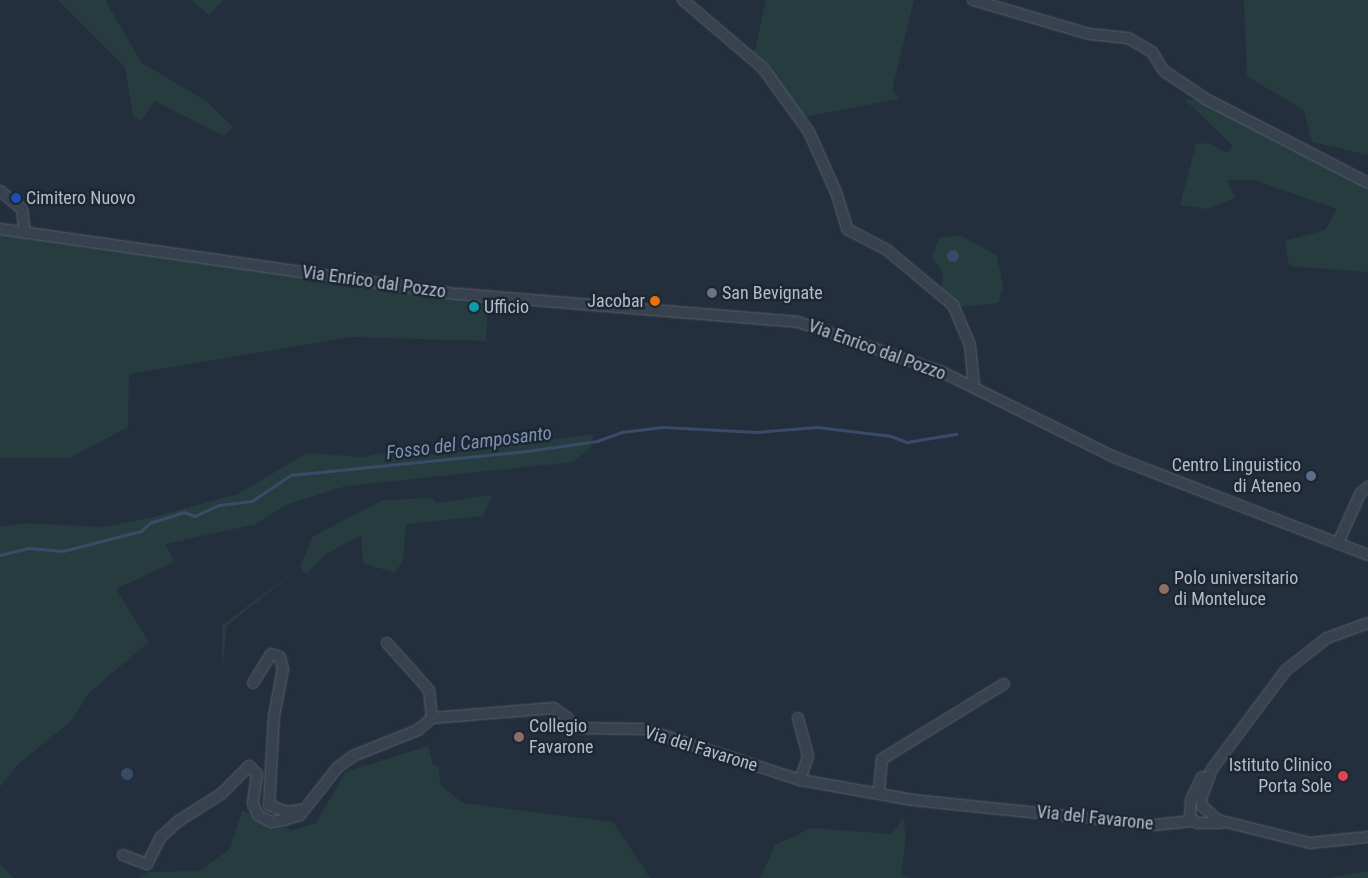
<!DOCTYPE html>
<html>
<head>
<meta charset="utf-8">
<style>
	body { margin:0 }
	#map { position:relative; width:1368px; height:878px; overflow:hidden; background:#242f3e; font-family:"Roboto Condensed",sans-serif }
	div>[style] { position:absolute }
	.green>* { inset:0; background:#263c3f }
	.water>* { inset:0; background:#394c67 }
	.round { border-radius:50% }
	.stream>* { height:2.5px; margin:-1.25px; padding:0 1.25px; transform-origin:1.25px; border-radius:1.25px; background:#394c67 }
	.roads { filter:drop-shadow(0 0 1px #565f6c) drop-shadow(0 0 1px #565f6c) }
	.minor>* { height:10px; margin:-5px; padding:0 5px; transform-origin:5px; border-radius:5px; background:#38414e }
	.dots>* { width:14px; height:14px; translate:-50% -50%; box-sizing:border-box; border:2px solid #1d2633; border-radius:50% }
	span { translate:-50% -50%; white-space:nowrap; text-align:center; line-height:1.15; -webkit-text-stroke:5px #1d2633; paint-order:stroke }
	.poi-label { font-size:18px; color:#b4bcc9 }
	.left { translate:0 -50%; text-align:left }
	.right { translate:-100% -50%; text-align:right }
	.street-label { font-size:18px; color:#b4bcc9 }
	.water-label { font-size:19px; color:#7c92b1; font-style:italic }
</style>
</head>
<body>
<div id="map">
	<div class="green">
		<i style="clip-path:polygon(58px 0,105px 0,142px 63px,206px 101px,233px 127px,224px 136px,155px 101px,141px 121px,133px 116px,125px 67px)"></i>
		<i style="clip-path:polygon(191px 0,223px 0,209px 15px)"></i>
		<i style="clip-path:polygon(766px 0,914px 0,892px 91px,899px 99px,803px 117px,743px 51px,755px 50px)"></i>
		<i style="clip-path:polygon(1244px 0,1368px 0,1368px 155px,1312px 142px,1304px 110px,1247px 76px)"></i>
		<i style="clip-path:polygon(1206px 99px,1368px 182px,1368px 272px,1291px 266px,1288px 261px,1285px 241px,1325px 230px,1337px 209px,1254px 180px,1227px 180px,1235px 198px,1206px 209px,1180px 205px,1196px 144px,1210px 143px,1226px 153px,1233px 146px,1185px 100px)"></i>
		<i style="clip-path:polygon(0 235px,488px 303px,486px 341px,351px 337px,129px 374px,128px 427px,69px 458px,0 458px)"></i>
		<i style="clip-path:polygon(960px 235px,997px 256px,1003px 287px,998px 303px,954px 308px,941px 293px,943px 273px,932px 257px,939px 238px)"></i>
		<i style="clip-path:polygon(593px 434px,591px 447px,573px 462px,346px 486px,288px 504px,256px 524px,166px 544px,174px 562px,116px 589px,149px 642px,90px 692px,71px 721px,16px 766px,0 787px,0 527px,22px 523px,105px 527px,153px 517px,238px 494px,307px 453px,363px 457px,409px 447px,436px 455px)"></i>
		<i style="clip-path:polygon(492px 495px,483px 516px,406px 524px,403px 560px,395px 573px,363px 563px,361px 535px,325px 555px,306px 574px,300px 567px,227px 626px,222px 668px,222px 625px,300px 567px,312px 537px,383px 500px,432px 498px,436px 503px)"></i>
		<i style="clip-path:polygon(428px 746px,433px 764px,439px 766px,440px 785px,463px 803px,613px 822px,650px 878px,139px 878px,147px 872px,199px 871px,230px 849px,242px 811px,292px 830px,316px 823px,345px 772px)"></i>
		<i style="clip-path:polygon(903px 817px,906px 838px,901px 875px,912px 878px,760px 878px,775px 845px,812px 828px,892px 834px)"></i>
		<i style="clip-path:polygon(0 863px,4px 868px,14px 878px,0 878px)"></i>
		<i style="clip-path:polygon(1368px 871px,1368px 878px,1326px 878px)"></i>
	</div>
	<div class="water">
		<i class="round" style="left:947px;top:250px;width:12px;height:12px"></i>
		<i class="round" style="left:121px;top:768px;width:12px;height:12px"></i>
	</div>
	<div class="stream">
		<i style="left:0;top:555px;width:29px;rotate:-14deg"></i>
		<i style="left:28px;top:548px;width:35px;rotate:5deg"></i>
		<i style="left:63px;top:551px;width:81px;rotate:-14.4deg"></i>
		<i style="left:141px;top:531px;width:12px;rotate:-42deg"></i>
		<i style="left:150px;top:523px;width:36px;rotate:-18deg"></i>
		<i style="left:184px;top:512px;width:12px;rotate:20deg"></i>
		<i style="left:195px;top:516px;width:26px;rotate:-25deg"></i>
		<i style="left:219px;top:505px;width:33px;rotate:-7deg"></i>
		<i style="left:252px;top:501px;width:47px;rotate:-33.7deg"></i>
		<i style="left:291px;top:475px;width:237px;rotate:-5.8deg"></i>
		<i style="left:527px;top:451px;width:71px;rotate:-8.1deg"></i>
		<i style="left:597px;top:441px;width:27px;rotate:-20deg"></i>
		<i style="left:622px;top:432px;width:41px;rotate:-7deg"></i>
		<i style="left:663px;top:427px;width:94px;rotate:3deg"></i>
		<i style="left:757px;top:432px;width:60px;rotate:-4.8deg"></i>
		<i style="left:817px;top:427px;width:75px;rotate:6.9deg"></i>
		<i style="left:891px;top:436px;width:17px;rotate:21deg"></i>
		<i style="left:907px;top:442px;width:50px;rotate:-9.3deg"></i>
	</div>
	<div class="roads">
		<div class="minor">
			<i style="left:683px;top:0;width:105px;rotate:40.4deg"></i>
			<i style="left:763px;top:68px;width:79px;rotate:54.3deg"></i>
			<i style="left:809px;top:132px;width:66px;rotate:65.8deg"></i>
			<i style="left:836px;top:192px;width:39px;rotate:73deg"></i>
			<i style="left:847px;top:229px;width:45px;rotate:27.7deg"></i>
			<i style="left:887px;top:250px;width:86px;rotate:39.8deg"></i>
			<i style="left:953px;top:305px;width:43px;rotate:67deg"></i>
			<i style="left:970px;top:345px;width:40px;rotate:84.3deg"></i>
			<i style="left:973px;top:0;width:121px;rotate:16.3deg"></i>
			<i style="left:1089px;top:34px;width:39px;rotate:6deg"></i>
			<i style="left:1128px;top:38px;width:28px;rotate:30deg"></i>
			<i style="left:1152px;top:52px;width:22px;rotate:58deg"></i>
			<i style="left:1164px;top:71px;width:50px;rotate:33.7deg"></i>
			<i style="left:1206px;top:99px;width:182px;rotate:27.4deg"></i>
			<i style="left:0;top:191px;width:28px;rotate:39deg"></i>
			<i style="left:22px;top:209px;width:24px;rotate:83deg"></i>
			<i style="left:0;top:229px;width:463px;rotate:8.1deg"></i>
			<i style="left:458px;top:294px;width:341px;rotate:4.7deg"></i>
			<i style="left:798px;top:322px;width:152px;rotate:19.1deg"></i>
			<i style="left:942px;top:372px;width:192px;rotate:26.3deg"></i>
			<i style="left:1114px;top:457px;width:272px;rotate:21.1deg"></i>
			<i style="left:1338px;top:543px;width:54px;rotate:-65.8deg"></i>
			<i style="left:1360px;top:494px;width:11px;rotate:-41deg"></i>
			<i style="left:1368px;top:623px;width:44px;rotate:159.9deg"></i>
			<i style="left:1327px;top:638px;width:52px;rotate:142deg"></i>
			<i style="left:1286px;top:670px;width:124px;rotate:126.8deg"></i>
			<i style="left:1212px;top:769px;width:32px;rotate:110deg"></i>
			<i style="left:1201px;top:799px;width:7px;rotate:82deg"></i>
			<i style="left:1202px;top:806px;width:21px;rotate:41deg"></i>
			<i style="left:1218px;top:820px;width:95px;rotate:14deg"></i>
			<i style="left:1310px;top:843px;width:58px;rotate:-5.9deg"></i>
			<i style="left:387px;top:643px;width:63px;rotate:48.2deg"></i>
			<i style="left:429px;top:690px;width:28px;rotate:84deg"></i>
			<i style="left:253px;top:683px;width:34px;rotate:-58deg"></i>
			<i style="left:271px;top:654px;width:9px;rotate:18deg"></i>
			<i style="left:280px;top:657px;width:12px;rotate:76deg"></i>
			<i style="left:283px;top:669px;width:48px;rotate:100.8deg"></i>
			<i style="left:274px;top:716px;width:89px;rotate:93.2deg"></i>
			<i style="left:269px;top:805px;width:18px;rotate:22deg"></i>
			<i style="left:286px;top:812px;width:13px;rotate:-9deg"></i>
			<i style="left:798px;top:718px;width:39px;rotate:75deg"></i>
			<i style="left:808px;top:756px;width:25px;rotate:108deg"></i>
			<i style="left:1202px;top:777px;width:25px;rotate:116deg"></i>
			<i style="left:1191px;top:800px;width:18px;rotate:93deg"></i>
			<i style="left:1190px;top:818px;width:9px;rotate:36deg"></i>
			<i style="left:1197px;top:823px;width:24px"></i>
			<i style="left:879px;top:791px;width:32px;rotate:-85deg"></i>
			<i style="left:882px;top:759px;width:143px;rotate:-31.6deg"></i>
			<i style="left:123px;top:855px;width:26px;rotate:21deg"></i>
			<i style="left:147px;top:864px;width:29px;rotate:-63deg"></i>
			<i style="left:160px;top:838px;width:23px;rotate:-43deg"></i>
			<i style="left:177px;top:822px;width:52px;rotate:-32.5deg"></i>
			<i style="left:221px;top:794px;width:40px;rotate:-45deg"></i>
			<i style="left:249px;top:766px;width:11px;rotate:45deg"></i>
			<i style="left:257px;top:774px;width:30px;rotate:98deg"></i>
			<i style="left:253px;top:804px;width:12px;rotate:66deg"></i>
			<i style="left:258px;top:815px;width:15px;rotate:28deg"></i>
			<i style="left:271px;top:822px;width:13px;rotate:-9deg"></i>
			<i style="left:284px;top:820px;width:17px;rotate:-17deg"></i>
			<i style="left:300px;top:815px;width:61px;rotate:-51.6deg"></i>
			<i style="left:338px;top:767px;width:19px;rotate:-36deg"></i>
			<i style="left:353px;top:756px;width:70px;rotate:-21.8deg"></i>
			<i style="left:418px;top:730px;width:18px;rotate:-41deg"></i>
			<i style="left:432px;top:718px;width:122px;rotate:-4.7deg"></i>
			<i style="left:554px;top:708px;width:17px;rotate:36deg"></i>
			<i style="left:568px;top:718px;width:11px;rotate:68deg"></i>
			<i style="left:572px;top:728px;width:72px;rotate:0.8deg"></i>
			<i style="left:644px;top:729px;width:164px;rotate:18.1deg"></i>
			<i style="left:800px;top:780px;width:41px;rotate:9.9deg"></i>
			<i style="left:840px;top:787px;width:74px;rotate:10.1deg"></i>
			<i style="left:913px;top:800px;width:242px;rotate:5.9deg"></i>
			<i style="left:1154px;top:825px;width:39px;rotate:-6deg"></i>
		</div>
	</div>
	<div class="dots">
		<i style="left:16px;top:198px;background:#1a4fb4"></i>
		<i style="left:712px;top:293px;background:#6b7280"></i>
		<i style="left:655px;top:301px;background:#e8710a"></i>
		<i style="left:474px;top:307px;background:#0f9aa8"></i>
		<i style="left:1311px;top:476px;background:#5c6f8a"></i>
		<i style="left:1164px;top:589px;background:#8d6e63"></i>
		<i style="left:519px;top:737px;background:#8d6e63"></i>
		<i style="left:1343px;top:776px;background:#e0444e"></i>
	</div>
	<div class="poi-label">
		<span class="left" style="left:26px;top:198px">Cimitero Nuovo</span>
		<span class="left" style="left:722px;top:293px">San Bevignate</span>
		<span class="right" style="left:645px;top:301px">Jacobar</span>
		<span class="left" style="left:484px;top:307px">Ufficio</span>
		<span class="right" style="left:1301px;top:476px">Centro Linguistico<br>di Ateneo</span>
		<span class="left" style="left:1174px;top:589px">Polo universitario<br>di Monteluce</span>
		<span class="left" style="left:529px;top:737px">Collegio<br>Favarone</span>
		<span class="right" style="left:1332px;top:776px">Istituto Clinico<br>Porta Sole</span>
	</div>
	<div class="street-label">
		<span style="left:374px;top:282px;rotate:8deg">Via Enrico dal Pozzo</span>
		<span style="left:877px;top:350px;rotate:20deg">Via Enrico dal Pozzo</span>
		<span style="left:701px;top:749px;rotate:17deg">Via del Favarone</span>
		<span style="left:1095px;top:818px;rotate:6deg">Via del Favarone</span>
	</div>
	<div class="water-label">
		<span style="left:469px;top:443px;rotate:-7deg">Fosso del Camposanto</span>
	</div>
</div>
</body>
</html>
